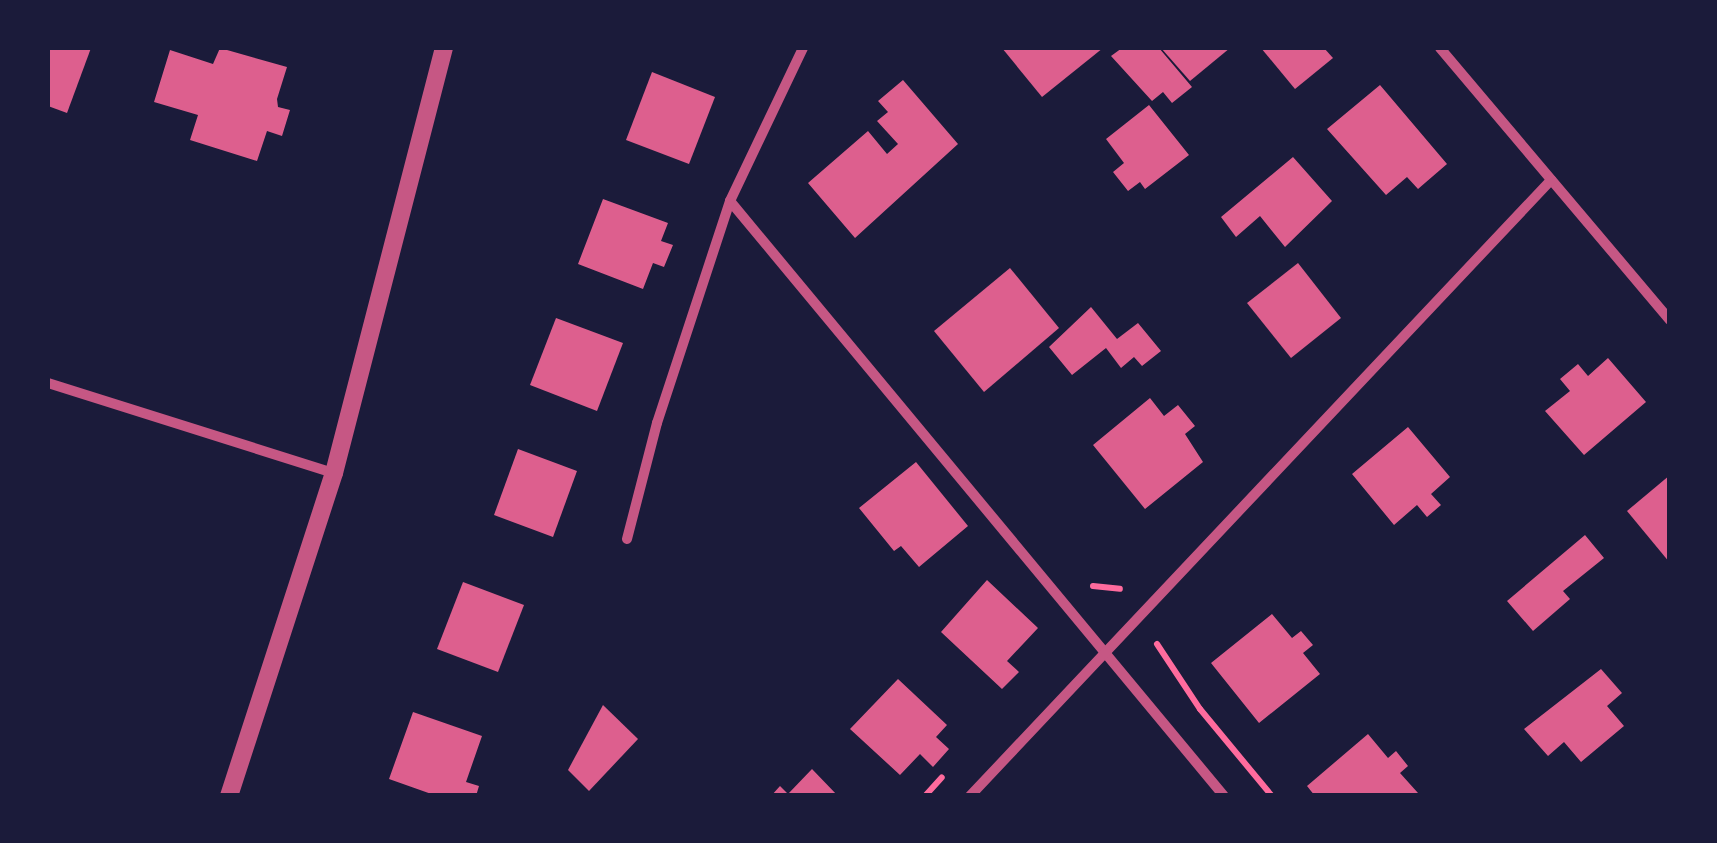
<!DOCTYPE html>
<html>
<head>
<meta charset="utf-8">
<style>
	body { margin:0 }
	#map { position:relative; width:1717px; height:843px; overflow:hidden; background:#1b1b3a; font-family:"Alegreya Sans",sans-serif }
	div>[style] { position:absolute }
	.building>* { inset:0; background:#dd5f8e }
	.path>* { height:6px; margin:-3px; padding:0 3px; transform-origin:3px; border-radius:3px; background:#ff6b9d }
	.minor>* { height:10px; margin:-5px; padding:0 5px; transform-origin:5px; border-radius:5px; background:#c65784 }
	.tertiary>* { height:18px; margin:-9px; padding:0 9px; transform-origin:9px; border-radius:9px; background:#c65784 }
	span { translate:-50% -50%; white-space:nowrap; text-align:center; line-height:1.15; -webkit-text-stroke:9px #1b1b3a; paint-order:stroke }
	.frame { position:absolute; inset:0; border:50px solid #1b1b3a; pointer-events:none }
</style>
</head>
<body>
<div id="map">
	<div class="building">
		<i style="clip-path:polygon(48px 48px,91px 48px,67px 113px,48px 106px)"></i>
		<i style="clip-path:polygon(220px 48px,287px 67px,277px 99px,278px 107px,290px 110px,282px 136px,267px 131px,257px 161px,190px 140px,198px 115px,154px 102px,170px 50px,213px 64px)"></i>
		<i style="clip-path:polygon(1002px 48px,1103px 48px,1042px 97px)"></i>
		<i style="clip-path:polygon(1122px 48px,1159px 48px,1192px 87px,1172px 103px,1163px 92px,1152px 101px,1111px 56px)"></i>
		<i style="clip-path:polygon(1161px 48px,1230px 48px,1190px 81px)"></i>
		<i style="clip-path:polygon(1261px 48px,1324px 48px,1333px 58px,1295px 89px)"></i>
		<i style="clip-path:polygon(652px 72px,715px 97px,689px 164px,626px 140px)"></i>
		<i style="clip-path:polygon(903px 80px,958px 144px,855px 238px,808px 183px,868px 131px,887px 154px,898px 144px,877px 121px,888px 112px,878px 101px)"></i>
		<i style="clip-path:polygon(1380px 85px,1447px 164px,1418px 189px,1407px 177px,1386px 195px,1327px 129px)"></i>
		<i style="clip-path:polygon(1149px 105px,1189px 155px,1145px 189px,1140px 182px,1128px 191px,1113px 172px,1124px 163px,1106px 139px)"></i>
		<i style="clip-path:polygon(1293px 157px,1332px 201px,1285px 247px,1260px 216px,1236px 237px,1221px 217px)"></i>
		<i style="clip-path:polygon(603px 199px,668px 223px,661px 241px,673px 245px,664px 267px,653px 263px,643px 289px,578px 264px)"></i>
		<i style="clip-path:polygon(1298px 263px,1341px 318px,1291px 358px,1247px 303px)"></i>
		<i style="clip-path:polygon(1010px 268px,1059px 328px,984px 392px,934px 331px)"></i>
		<i style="clip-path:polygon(1091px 307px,1117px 339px,1138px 323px,1161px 351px,1142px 366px,1134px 357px,1121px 368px,1106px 348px,1072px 375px,1049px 347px)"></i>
		<i style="clip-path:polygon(556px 318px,623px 343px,597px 411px,530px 385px)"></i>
		<i style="clip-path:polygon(1608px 358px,1646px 402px,1584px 455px,1545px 411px,1570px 391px,1560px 379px,1578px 364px,1588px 376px)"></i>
		<i style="clip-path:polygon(1150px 398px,1164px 416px,1178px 405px,1195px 426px,1185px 434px,1203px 462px,1145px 509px,1093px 445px)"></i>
		<i style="clip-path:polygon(1408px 427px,1450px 477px,1431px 494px,1441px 505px,1427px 517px,1417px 505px,1394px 525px,1352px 474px)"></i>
		<i style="clip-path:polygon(518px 449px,577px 471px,553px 537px,494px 515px)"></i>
		<i style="clip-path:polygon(916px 462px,968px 526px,919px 567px,901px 546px,894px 551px,859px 508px)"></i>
		<i style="clip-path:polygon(1670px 475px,1670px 563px,1627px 511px)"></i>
		<i style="clip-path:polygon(1585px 535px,1604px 558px,1563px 591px,1570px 599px,1533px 631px,1507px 601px)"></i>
		<i style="clip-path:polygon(987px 580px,1038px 628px,1007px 661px,1019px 672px,1002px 689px,941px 632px)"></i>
		<i style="clip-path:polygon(463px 582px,524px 605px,498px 672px,437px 649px)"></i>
		<i style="clip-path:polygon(1272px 614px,1292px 638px,1301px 631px,1313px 645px,1303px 653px,1320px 674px,1259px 723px,1211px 663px)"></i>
		<i style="clip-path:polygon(1601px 669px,1622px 693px,1607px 706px,1624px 726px,1581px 762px,1564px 742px,1548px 756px,1524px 729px)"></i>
		<i style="clip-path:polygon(898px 679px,947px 725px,936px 737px,949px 749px,933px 767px,920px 754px,900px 775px,850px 729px)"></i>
		<i style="clip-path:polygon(603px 705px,638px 739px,589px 791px,568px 770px)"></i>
		<i style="clip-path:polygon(413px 712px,482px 736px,466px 782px,479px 786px,476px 796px,437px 796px,389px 779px)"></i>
		<i style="clip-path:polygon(1368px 734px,1388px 758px,1396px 751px,1408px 766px,1400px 773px,1418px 793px,1315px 796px,1307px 786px)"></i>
		<i style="clip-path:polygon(812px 769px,838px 796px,771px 796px,780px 786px,788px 794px)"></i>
	</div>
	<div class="path">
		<i style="left:1093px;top:586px;width:27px;rotate:6deg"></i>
		<i style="left:1157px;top:644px;width:78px;rotate:56.5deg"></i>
		<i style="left:1200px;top:709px;width:113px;rotate:50.4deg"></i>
		<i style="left:925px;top:796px;width:25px;rotate:-48deg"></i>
	</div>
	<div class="minor">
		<i style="left:1440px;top:48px;width:356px;rotate:49.8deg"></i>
		<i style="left:730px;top:201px;width:773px;rotate:50.3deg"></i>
		<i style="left:48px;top:383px;width:300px;rotate:17.5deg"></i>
		<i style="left:627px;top:539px;width:120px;rotate:-75.5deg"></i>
		<i style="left:657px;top:423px;width:234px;rotate:-71.8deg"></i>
		<i style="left:730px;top:201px;width:170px;rotate:-64.5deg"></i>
		<i style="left:970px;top:796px;width:847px;rotate:-46.67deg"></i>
	</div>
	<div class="tertiary">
		<i style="left:229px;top:796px;width:340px;rotate:-72deg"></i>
		<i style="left:334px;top:473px;width:439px;rotate:-75.5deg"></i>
	</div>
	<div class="frame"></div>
</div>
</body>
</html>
